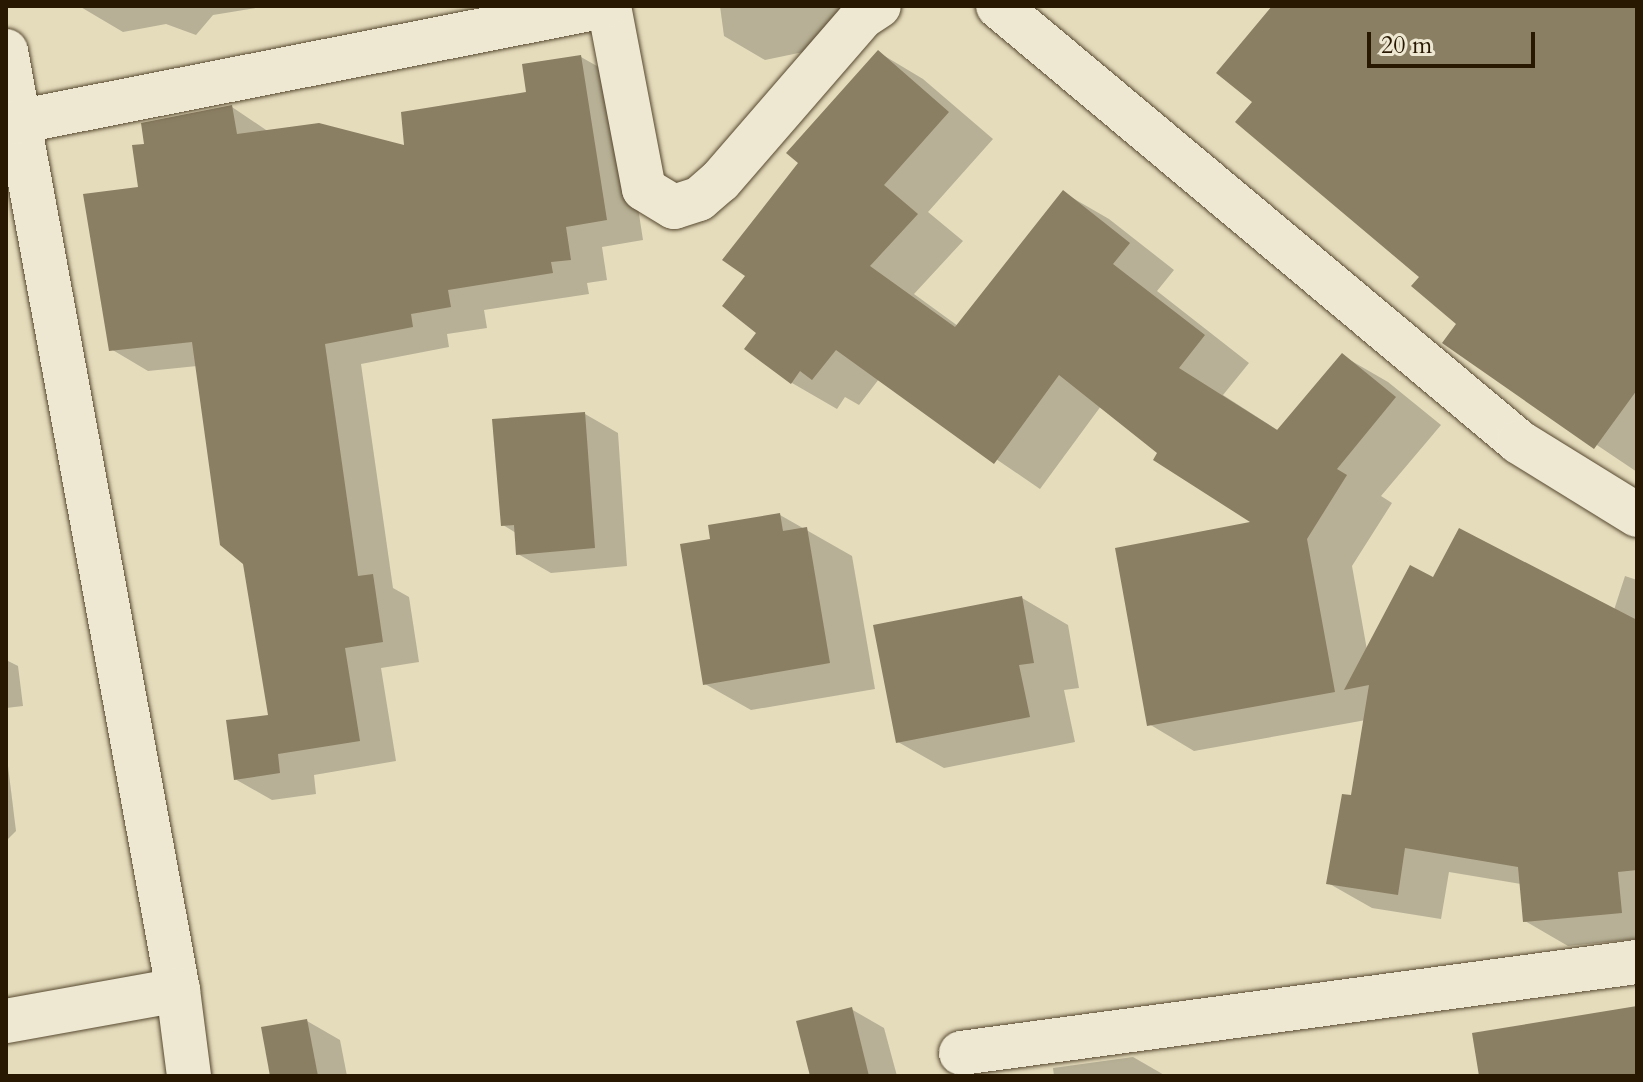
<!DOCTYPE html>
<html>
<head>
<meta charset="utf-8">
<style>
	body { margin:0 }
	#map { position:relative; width:1643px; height:1082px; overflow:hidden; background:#e5dcbc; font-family:Cardo,serif }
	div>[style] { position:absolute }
	.shadow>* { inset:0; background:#0003 }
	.building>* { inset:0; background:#8a7e63 }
	.roads { filter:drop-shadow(0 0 2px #574930) drop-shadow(0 0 2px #574930) }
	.minor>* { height:44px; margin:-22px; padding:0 22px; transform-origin:22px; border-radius:22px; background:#eee8d3 }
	span { translate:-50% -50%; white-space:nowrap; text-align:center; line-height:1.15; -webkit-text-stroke:8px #eee8d3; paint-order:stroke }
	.frame { position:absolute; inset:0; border:8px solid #281802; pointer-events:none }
	.scale { position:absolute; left:1367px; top:32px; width:168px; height:36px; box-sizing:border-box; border:4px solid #281802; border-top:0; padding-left:10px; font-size:24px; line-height:28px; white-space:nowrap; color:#281802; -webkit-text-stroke:6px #eee8d3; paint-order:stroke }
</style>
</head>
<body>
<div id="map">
	<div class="shadow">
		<i style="clip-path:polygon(79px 6px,268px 6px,213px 15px,196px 35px,166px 24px,123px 32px)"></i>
		<i style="clip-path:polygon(720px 6px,880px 6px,832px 46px,765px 60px,724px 36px)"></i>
		<i style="clip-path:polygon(1274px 6px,1637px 6px,1637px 472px,1445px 343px,1459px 323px,1422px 277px,1255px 102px)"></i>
		<i style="clip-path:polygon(878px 52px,923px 79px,993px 139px,928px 212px,963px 241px,914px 294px,958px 326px,1064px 193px,1109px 219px,1174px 270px,1157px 291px,1249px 363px,1223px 395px,1279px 431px,1343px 356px,1388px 382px,1441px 425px,1381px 496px,1392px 503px,1352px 566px,1367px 650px,1434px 579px,1614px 610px,1625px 576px,1637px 580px,1637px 939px,1568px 946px,1525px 921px,1521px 884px,1449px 872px,1441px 919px,1372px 908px,1328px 883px,1353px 797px,1366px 720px,1194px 751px,1149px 724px,1256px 523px,1101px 406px,1040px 489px,879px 379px,859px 405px,845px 397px,837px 409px,792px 383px,759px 333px,748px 276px,800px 162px)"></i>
		<i style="clip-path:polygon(581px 57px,618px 78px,643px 240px,602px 247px,607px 280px,587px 283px,589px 294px,484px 310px,487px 328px,447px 334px,449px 347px,361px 364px,393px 588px,409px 597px,419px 662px,381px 668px,396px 761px,314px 775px,316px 794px,272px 800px,235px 779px,270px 717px,244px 563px,197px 366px,148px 371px,111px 349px,146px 145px,232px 107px,269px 132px,407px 148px,528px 93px)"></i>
		<i style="clip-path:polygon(585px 414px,618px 433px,627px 566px,551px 573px,518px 554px,516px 533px,503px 525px)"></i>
		<i style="clip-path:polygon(780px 515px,852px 556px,875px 689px,751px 710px,705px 684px,712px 540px)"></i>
		<i style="clip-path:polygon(1022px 598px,1068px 625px,1079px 688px,1064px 690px,1075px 742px,944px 768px,898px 742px)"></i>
		<i style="clip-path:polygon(6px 660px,18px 666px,23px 706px,6px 708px)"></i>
		<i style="clip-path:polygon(6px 750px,16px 831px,6px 841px)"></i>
		<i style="clip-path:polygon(851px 1009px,884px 1028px,897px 1076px,812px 1076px)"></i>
		<i style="clip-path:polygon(307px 1021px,340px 1040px,347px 1076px,272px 1076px)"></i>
		<i style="clip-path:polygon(1133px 1057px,1166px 1076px,1054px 1076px,1053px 1068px)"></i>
	</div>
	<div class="building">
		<i style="clip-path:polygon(1272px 6px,1637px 6px,1637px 390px,1594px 449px,1442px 343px,1456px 324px,1411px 286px,1419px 277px,1235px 122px,1252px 102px,1216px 73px)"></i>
		<i style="clip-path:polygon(878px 50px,949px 112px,884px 185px,918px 214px,870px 266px,955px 327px,1063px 190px,1130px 243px,1113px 264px,1205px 335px,1179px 368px,1277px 430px,1342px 353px,1396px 397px,1337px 469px,1347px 475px,1307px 539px,1335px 692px,1147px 726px,1115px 548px,1250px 522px,1153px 460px,1157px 453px,1059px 375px,994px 464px,836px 350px,812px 380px,800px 371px,791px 384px,744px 349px,756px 333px,722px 306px,745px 276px,722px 260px,798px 163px,786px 153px)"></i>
		<i style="clip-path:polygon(581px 55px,607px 220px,566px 227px,571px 260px,551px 262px,553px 273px,448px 290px,451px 307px,411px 314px,413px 327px,325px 344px,358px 576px,373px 574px,383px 642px,345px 648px,360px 741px,278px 754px,280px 773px,234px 780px,226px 720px,268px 715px,243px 564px,220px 545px,192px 342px,109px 351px,83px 194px,138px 187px,132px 145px,144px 144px,141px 123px,232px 105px,237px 134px,319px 123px,404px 145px,401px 112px,526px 92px,522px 64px)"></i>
		<i style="clip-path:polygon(585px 412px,595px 548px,516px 555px,514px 525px,501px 526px,492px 419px)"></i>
		<i style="clip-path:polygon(780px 513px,783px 531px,807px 527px,830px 663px,703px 685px,680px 544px,710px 539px,708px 525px)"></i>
		<i style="clip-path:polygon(1459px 528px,1637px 620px,1637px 870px,1618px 872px,1622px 913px,1523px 922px,1518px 867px,1405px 848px,1398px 895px,1326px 884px,1342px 794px,1351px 795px,1369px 685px,1344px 690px,1410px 565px,1433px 577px)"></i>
		<i style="clip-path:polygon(1022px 596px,1034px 663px,1019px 665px,1030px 717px,896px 743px,873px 625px)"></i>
		<i style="clip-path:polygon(1637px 1006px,1637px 1076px,1479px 1076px,1472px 1033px)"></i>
		<i style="clip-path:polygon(852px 1007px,869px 1076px,810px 1076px,796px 1021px)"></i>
		<i style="clip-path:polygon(307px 1019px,318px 1076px,270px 1076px,261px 1027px)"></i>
	</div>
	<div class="roads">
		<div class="minor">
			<i style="left:609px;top:6px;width:186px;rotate:79.2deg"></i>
			<i style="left:644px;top:189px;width:35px;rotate:31deg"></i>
			<i style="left:674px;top:207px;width:26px;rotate:-18deg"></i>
			<i style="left:699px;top:199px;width:28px;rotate:-41deg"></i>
			<i style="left:720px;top:181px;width:217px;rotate:-49.1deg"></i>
			<i style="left:862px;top:17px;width:20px;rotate:-33deg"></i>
			<i style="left:998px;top:6px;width:679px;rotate:39.92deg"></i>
			<i style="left:1519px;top:442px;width:139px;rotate:31.7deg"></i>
			<i style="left:6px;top:51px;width:955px;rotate:79.62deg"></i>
			<i style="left:178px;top:990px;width:87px;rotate:82.7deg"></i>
			<i style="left:17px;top:122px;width:599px;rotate:-11.16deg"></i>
			<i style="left:6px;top:1021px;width:175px;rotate:-10.2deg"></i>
			<i style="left:961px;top:1053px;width:682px;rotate:-7.67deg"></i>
		</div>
	</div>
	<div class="frame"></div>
	<div class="scale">20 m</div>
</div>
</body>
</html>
